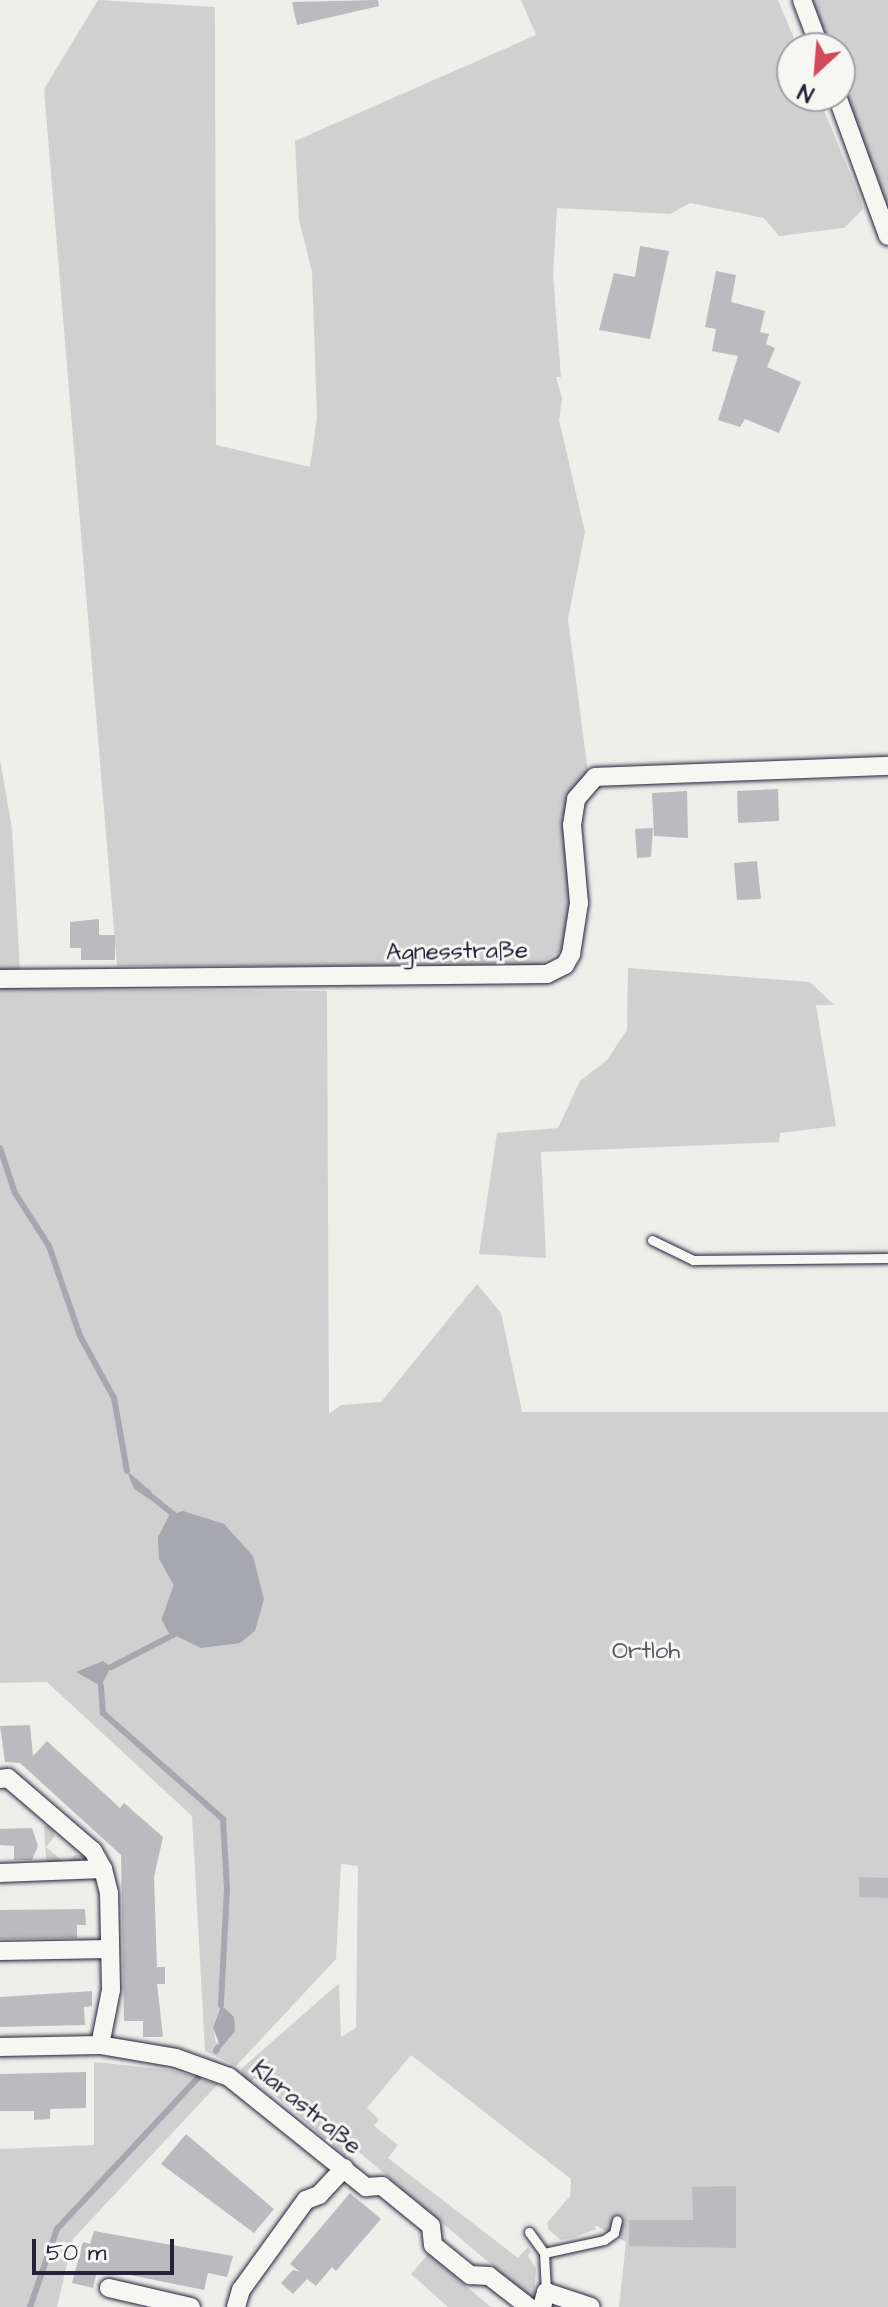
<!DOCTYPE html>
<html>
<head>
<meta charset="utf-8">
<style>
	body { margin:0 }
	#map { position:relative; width:888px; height:2307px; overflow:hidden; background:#eeeeeb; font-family:"Architects Daughter",sans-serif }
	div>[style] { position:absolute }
	.green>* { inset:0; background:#d0d0d1 }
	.water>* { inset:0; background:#a7a7af }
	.stream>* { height:6px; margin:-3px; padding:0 3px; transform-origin:3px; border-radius:3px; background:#a7a7af }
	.building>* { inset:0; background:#bbbbbf }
	.roads { filter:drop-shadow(0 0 2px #22223b) drop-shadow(0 0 2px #22223b) }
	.lane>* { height:9px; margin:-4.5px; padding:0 4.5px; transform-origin:4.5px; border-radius:4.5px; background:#f6f6f2 }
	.street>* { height:18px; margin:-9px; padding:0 9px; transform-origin:9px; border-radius:9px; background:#f6f6f2 }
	span { translate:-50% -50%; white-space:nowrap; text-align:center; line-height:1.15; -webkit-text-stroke:6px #f6f6f2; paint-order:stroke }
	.street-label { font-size:24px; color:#22223b }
	.park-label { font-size:24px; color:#565668 }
	.north { position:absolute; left:776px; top:32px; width:80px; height:80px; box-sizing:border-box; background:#f6f6f2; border:2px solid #a1a1a9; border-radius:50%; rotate:206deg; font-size:22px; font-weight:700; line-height:32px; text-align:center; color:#22223b }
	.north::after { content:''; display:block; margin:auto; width:28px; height:36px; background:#d1495b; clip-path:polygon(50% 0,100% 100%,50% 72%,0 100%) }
	.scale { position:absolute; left:32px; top:2239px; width:142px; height:36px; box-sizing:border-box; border:4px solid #22223b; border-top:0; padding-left:10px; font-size:24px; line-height:28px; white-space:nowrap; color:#22223b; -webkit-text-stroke:6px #f6f6f2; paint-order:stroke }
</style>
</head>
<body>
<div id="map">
	<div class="green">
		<i style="clip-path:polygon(98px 0,215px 7px,216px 445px,310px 467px,317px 417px,312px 272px,299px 220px,295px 141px,536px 35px,521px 0,778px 0,798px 48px,792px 48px,792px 96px,818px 96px,859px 195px,863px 209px,844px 228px,779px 236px,764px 218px,690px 203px,670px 214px,557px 208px,553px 274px,561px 377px,556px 377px,562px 398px,559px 420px,585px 532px,568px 619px,590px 788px,573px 792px,588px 908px,576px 941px,537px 966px,117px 966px,44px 89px)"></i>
		<i style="clip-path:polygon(803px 0,888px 0,888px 226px,840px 96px,840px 48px,821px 48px)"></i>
		<i style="clip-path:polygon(evenodd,0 759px,12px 829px,21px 989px,327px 991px,329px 1414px,341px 1405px,381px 1402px,477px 1284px,501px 1313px,522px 1412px,888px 1412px,888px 2307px,619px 2307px,626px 2242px,595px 2225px,596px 2229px,573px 2238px,561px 2240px,549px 2230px,547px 2223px,570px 2196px,571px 2179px,411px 2055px,367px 2108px,379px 2119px,374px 2126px,398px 2145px,388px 2158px,518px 2258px,528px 2247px,531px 2251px,528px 2256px,536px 2269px,534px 2301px,353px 2147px,345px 2156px,255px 2078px,245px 2087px,241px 2069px,339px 1983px,341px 2037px,356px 2028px,358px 1866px,341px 1864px,336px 1959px,236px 2066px,205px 2051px,192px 1816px,47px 1682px,0 1683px,0 759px,220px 2006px,234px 2017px,216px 2044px,213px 2028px,220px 2006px)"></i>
		<i style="clip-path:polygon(628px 968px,810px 982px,834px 1005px,816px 1005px,836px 1126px,780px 1133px,779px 1142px,541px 1152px,546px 1258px,479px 1254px,497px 1133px,558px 1128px,580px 1081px,607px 1060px,627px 1030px)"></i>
		<i style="clip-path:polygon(50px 1824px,55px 1836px,46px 1847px,66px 1864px,75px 1855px,85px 1855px,89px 1863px,47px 1871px,44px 1827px)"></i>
		<i style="clip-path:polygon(94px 2062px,172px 2070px,218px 2084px,73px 2239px,57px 2307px,0 2307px,0 2149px,94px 2145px)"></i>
		<i style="clip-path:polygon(428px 2254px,491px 2307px,448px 2307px,411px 2274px)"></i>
	</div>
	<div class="water">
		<i style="clip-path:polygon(127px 1471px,152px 1492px,149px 1499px,134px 1489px)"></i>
		<i style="clip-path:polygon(183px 1511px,224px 1524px,253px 1556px,264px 1599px,255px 1631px,240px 1643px,201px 1648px,170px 1633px,165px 1619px,177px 1585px,162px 1558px,161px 1538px,173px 1514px)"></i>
		<i style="clip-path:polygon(103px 1661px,111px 1667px,101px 1686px,76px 1672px)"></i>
		<i style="clip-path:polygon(221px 2005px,234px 2017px,235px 2031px,221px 2048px,213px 2028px)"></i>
	</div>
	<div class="stream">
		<i style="left:0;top:1148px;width:47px;rotate:71.6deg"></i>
		<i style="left:15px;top:1193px;width:63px;rotate:57.3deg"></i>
		<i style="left:49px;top:1246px;width:95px;rotate:71deg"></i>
		<i style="left:80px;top:1336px;width:71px;rotate:61.3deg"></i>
		<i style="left:114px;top:1398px;width:74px;rotate:79.9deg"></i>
		<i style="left:111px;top:1667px;width:70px;rotate:-27.3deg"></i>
		<i style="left:173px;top:1635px;width:18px;rotate:-117deg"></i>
		<i style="left:165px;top:1619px;width:36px;rotate:-71deg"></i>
		<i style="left:177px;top:1585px;width:31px;rotate:-119deg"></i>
		<i style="left:162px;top:1558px;width:20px;rotate:-93deg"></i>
		<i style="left:161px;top:1538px;width:27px;rotate:-63deg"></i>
		<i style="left:173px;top:1514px;width:28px;rotate:-141deg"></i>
		<i style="left:101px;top:1686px;width:27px;rotate:86deg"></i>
		<i style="left:103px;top:1713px;width:160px;rotate:41.5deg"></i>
		<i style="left:223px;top:1819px;width:70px;rotate:86.7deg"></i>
		<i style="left:227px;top:1889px;width:116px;rotate:93deg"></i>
		<i style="left:216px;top:2051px;width:4px;rotate:-63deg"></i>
		<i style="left:30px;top:2307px;width:83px;rotate:-70.9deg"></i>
		<i style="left:57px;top:2229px;width:207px;rotate:-47deg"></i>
	</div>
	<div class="building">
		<i style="clip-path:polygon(378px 0,379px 6px,297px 25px,292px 2px)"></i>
		<i style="clip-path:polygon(640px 246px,669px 251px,650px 339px,599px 330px,614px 273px,635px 277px)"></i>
		<i style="clip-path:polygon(716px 271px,736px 275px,731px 302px,765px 311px,760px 332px,769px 334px,766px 344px,775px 348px,767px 367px,801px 382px,779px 433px,745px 419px,740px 427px,718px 420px,738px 356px,712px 351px,716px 329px,705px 327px)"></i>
		<i style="clip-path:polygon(778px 789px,779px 821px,738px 823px,737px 791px)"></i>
		<i style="clip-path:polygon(687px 791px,688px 838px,654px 836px,652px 793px)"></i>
		<i style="clip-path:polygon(653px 828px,651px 857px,637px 858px,635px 829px)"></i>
		<i style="clip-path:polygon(757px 861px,761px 899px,737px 900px,734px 863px)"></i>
		<i style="clip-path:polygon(99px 919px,99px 935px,115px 935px,115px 960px,81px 960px,81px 948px,70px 948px,70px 922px)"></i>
		<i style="clip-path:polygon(30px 1725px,33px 1756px,47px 1741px,120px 1808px,124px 1803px,163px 1837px,154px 1877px,157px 1967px,165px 1967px,165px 1984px,157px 1984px,163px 2037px,143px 2037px,143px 2021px,124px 2021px,121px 1855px,20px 1763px,5px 1762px,0 1726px)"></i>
		<i style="clip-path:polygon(32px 1828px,38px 1846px,32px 1860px,14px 1860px,14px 1846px,0 1845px,0 1829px)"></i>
		<i style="clip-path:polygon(859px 1877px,888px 1878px,888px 1898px,859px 1897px)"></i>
		<i style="clip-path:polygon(85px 1909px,86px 1925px,77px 1925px,77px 1938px,0 1939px,0 1910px)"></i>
		<i style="clip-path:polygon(92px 1991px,92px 2006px,84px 2007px,85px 2025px,0 2027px,0 1997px)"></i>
		<i style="clip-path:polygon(86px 2072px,86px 2108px,50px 2109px,50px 2119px,34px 2120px,34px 2111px,0 2111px,0 2074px)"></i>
		<i style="clip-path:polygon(186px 2134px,274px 2209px,254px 2233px,161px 2164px)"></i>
		<i style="clip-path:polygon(736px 2186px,736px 2248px,629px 2246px,629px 2220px,693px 2220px,692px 2187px)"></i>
		<i style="clip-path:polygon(350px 2193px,381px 2219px,336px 2271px,332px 2267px,316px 2286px,307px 2279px,293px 2294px,281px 2283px,293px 2270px,300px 2272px,290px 2264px)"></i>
		<i style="clip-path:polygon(94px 2231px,233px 2256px,227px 2277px,208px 2273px,204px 2290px,115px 2272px,97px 2271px,93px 2288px,72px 2283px,83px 2242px,90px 2244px)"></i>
	</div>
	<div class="roads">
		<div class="lane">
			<i style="left:652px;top:1240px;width:46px;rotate:26deg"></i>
			<i style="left:693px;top:1260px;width:195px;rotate:-0.6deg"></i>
			<i style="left:529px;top:2232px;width:26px;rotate:54deg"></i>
			<i style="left:544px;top:2253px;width:39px;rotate:87deg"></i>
			<i style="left:544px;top:2253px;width:61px;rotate:-12.2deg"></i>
			<i style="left:604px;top:2240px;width:12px;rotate:-35deg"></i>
			<i style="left:614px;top:2233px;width:13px;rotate:-77deg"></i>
		</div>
		<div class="street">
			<i style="left:802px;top:0;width:51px;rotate:69.4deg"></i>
			<i style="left:837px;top:96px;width:149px;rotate:70deg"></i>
			<i style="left:0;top:979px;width:547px;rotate:-0.52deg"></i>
			<i style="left:547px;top:974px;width:20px;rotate:-27deg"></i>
			<i style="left:565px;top:965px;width:13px;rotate:-61deg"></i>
			<i style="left:571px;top:954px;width:52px;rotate:-81.1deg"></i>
			<i style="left:579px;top:903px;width:78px;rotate:-95.1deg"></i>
			<i style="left:572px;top:825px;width:26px;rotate:-81deg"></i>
			<i style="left:576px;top:799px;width:29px;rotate:-49deg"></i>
			<i style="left:595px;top:777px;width:293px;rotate:-2.2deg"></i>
			<i style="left:0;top:1779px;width:8px;rotate:-7deg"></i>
			<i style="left:8px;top:1778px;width:112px;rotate:40.7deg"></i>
			<i style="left:93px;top:1851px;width:21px;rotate:61deg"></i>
			<i style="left:103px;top:1869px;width:25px;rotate:76deg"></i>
			<i style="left:109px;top:1893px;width:97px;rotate:88.8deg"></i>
			<i style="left:111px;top:1990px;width:56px;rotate:101.3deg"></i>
			<i style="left:0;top:1873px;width:103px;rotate:-2.2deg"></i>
			<i style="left:0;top:1951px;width:110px;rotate:-1deg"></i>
			<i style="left:0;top:2047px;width:100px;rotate:-1.1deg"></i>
			<i style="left:100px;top:2045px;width:77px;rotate:9.7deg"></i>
			<i style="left:176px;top:2058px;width:56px;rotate:19.7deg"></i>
			<i style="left:229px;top:2077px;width:176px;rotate:38.8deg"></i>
			<i style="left:366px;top:2187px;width:16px;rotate:-4deg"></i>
			<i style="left:382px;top:2186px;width:63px;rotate:39.2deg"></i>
			<i style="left:431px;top:2226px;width:19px;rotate:84deg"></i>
			<i style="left:433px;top:2245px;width:48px;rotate:39deg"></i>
			<i style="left:470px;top:2275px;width:19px;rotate:3deg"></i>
			<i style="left:489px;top:2276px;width:51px;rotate:37.8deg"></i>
			<i style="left:109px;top:2288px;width:84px;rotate:13deg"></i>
			<i style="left:236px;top:2307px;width:18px;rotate:-74deg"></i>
			<i style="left:241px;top:2290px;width:111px;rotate:-54.2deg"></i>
			<i style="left:306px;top:2200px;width:14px;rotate:-21deg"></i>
			<i style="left:319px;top:2195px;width:37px;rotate:-47deg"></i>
			<i style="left:542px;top:2307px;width:16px;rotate:-75deg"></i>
			<i style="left:546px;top:2292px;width:47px;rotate:18.4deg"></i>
		</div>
	</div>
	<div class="street-label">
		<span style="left:457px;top:952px;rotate:-1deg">Agnesstraße</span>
		<span style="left:306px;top:2108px;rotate:39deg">Klarastraße</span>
	</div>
	<div class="park-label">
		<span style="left:646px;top:1652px">Ortloh</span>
	</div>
	<div class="north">N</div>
	<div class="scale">50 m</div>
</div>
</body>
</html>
